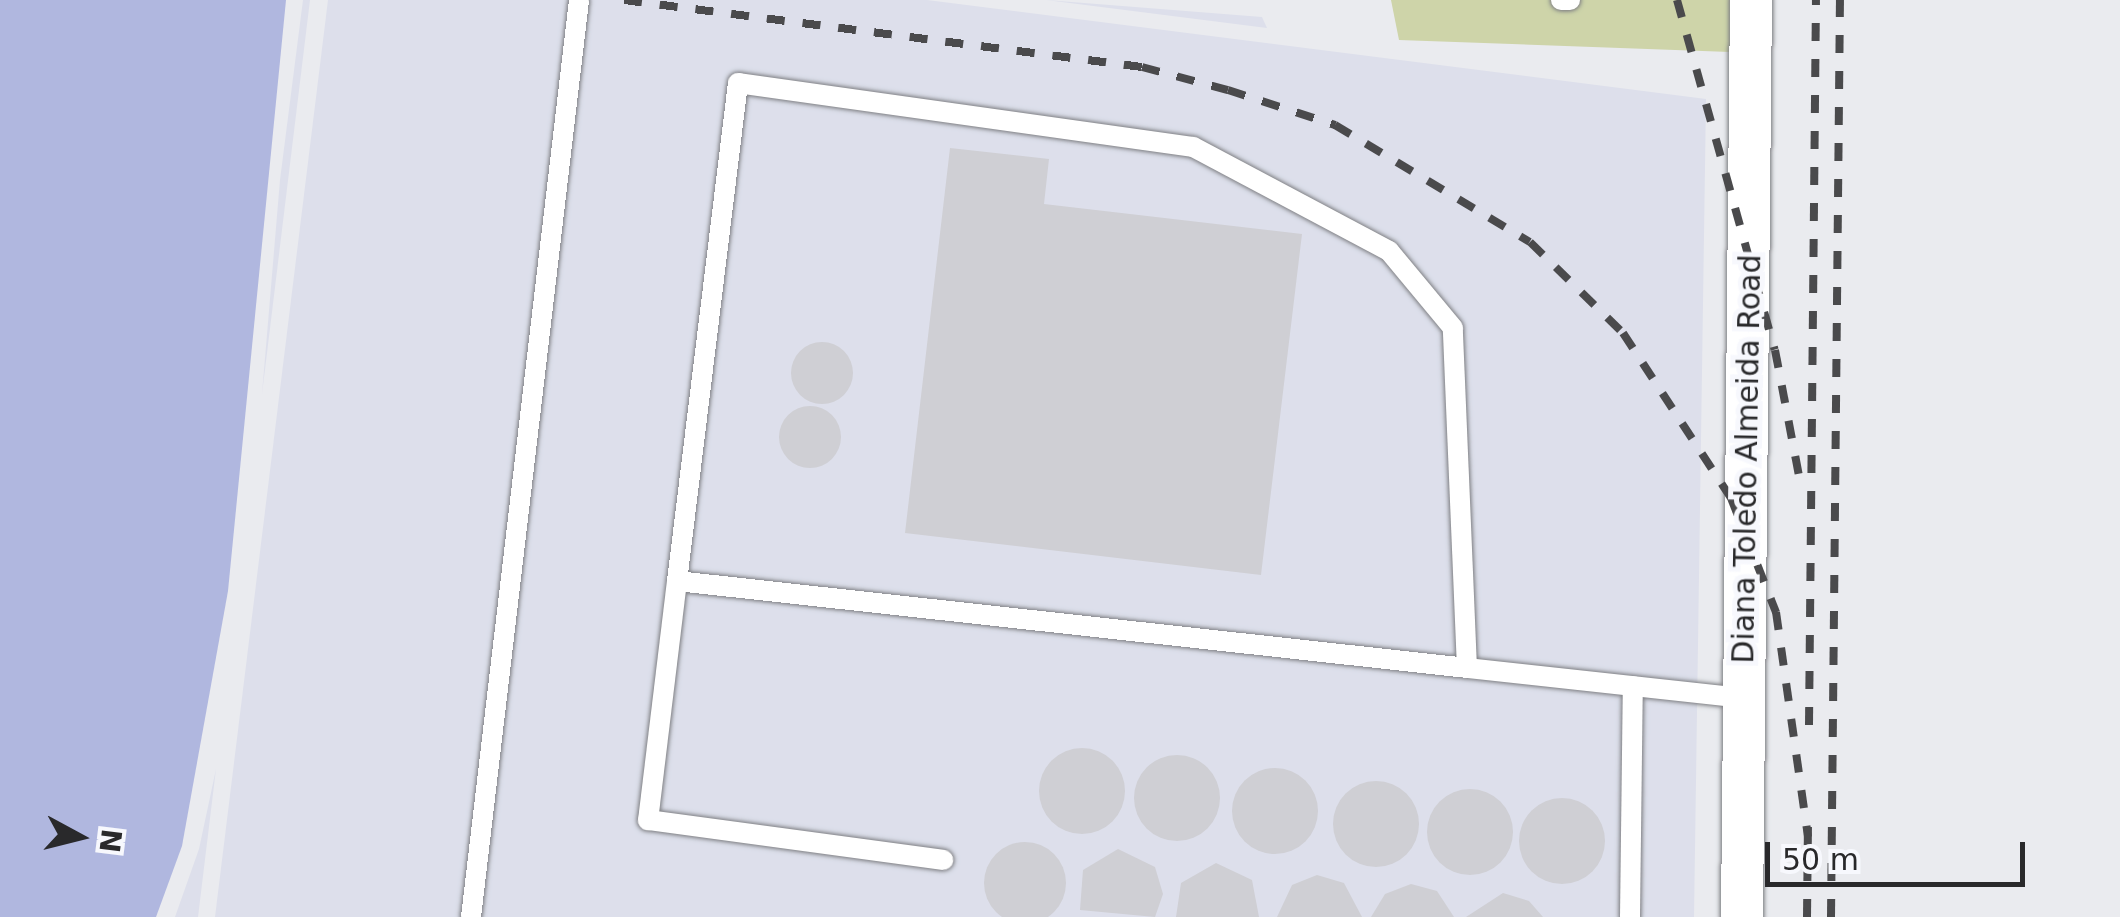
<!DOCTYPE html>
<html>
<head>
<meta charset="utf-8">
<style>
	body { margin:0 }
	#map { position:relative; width:2120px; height:917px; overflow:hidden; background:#eaebef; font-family:"DejaVu Sans",sans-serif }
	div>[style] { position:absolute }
	.built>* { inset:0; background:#dddfeb }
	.green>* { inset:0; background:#ced4a9 }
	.water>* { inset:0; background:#b0b7df }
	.building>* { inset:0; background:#cfcfd4 }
	.round { border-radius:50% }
	.roads { filter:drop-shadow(0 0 2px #7f8084) drop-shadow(0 0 2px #7f8084) }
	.lane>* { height:20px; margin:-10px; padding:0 10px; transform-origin:10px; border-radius:10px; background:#fff }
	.street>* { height:42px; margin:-21px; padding:0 21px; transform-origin:21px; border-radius:21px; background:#fff }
	.rail>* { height:8px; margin-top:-4px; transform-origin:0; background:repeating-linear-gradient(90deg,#4a4a4c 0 18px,transparent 0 36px) }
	span { translate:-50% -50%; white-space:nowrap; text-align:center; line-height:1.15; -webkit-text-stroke:10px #f7f8fd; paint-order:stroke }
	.street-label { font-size:30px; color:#29292b }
	.north { position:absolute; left:30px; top:787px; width:100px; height:100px; -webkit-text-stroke:8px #f7f8fd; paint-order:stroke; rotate:97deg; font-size:28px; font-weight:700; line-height:40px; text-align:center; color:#29292b }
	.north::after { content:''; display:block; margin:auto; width:35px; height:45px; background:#29292b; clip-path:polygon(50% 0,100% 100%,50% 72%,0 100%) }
	.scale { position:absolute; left:1765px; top:842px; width:260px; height:45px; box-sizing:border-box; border:5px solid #29292b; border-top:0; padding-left:12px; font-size:30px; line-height:35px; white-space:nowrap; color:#29292b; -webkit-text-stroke:8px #f7f8fd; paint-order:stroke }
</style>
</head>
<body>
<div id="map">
	<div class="built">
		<i style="clip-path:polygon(303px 0,310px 0,262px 394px,280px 180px)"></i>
		<i style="clip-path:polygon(328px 0,927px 0,1706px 99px,1694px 917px,215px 917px)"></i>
		<i style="clip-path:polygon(1046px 0,1262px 17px,1267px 28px)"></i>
		<i style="clip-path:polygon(216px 769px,198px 917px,175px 917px,199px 849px)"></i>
	</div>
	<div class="green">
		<i style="clip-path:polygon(1391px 0,1731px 0,1730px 52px,1399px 40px)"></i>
	</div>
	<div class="water">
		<i style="clip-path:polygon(0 0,286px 0,228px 591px,182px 846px,156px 917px,0 917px)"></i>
	</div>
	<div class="building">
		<i style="clip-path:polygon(950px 148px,1049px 159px,1044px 204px,1302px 234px,1261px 575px,905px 533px)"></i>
		<i class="round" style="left:791px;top:342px;width:62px;height:62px"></i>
		<i class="round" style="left:779px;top:406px;width:62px;height:62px"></i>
		<i class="round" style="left:1039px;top:748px;width:86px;height:86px"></i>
		<i class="round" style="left:1134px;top:755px;width:86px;height:86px"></i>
		<i class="round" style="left:1232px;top:768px;width:86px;height:86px"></i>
		<i class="round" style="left:1333px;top:781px;width:86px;height:86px"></i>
		<i class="round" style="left:1427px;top:789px;width:86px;height:86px"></i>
		<i class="round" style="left:1519px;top:798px;width:86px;height:86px"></i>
		<i class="round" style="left:984px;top:842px;width:82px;height:82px"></i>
		<i style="clip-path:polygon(1118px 849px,1155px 867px,1163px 894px,1155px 917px,1080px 910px,1083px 870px)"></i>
		<i style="clip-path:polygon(1216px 863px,1252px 880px,1259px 917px,1176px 917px,1181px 883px)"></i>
		<i style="clip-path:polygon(1317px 875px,1344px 883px,1362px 917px,1277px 917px,1292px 885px)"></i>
		<i style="clip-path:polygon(1411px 884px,1437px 891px,1454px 917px,1371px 917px,1385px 894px)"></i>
		<i style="clip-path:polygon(1503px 893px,1529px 901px,1543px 917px,1466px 917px)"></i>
	</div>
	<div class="roads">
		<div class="lane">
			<i style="left:1561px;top:0;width:9px"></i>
			<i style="left:677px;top:581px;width:241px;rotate:96.9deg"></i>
			<i style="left:648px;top:820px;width:298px;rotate:7.7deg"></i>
			<i style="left:1467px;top:668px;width:340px;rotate:-92.4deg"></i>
			<i style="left:1453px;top:328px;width:100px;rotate:-129.7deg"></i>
			<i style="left:1389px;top:251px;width:222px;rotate:-152deg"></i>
			<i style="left:1193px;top:147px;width:459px;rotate:-172deg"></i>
			<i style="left:738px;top:83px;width:502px;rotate:96.98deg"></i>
			<i style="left:677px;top:581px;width:795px;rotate:6.28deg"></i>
			<i style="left:1467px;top:668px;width:280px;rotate:6.2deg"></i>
			<i style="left:471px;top:917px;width:923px;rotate:-83.28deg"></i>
			<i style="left:1630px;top:917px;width:231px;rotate:-89.3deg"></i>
		</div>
		<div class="street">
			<i style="left:1742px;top:917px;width:917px;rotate:-89.44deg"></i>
		</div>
	</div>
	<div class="rail">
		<i style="left:624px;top:0;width:522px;rotate:7.37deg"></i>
		<i style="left:1142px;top:67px;width:89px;rotate:15deg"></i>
		<i style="left:1228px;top:90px;width:113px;rotate:18.1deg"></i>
		<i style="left:1335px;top:125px;width:227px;rotate:31deg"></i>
		<i style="left:1530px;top:242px;width:130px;rotate:44.4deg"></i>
		<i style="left:1623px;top:333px;width:197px;rotate:56.8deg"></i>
		<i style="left:1731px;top:498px;width:123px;rotate:68.5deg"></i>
		<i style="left:1776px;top:612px;width:227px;rotate:81.9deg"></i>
		<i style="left:1677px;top:0;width:363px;rotate:74.4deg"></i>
		<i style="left:1775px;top:350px;width:128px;rotate:79.2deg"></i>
		<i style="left:1809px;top:725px;width:725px;rotate:-89.45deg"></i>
		<i style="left:1807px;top:917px;width:92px;rotate:-89.4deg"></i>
		<i style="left:1831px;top:917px;width:917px;rotate:-89.44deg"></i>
	</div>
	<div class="street-label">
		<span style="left:1747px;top:459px;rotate:-89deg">Diana Toledo Almeida Road</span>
	</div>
	<div class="north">N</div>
	<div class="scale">50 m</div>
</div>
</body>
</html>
